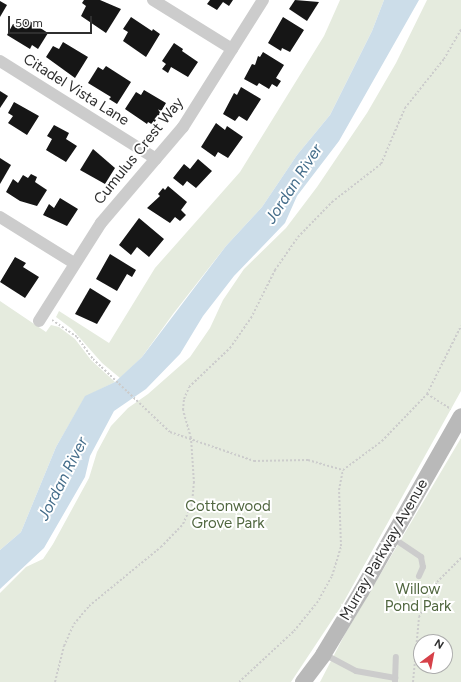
<!DOCTYPE html>
<html>
<head>
<meta charset="utf-8">
<style>
	body { margin:0 }
	#map { position:relative; width:461px; height:682px; overflow:hidden; background:#fff; font-family:Figtree,sans-serif }
	div>[style] { position:absolute }
	.green>* { inset:0; background:#e5ebde }
	.water>* { inset:0; background:#ccdde9 }
	.building>* { inset:0; background:#161616 }
	.path>* { height:2px; margin-top:-1px; transform-origin:0; background:repeating-linear-gradient(90deg,#ccc 0 2px,transparent 0 4px) }
	.lane>* { height:6px; margin:-3px; padding:0 3px; transform-origin:3px; border-radius:3px; background:#ccc }
	.street>* { height:12px; margin:-6px; padding:0 6px; transform-origin:6px; border-radius:6px; background:#ccc }
	.secondary>* { height:16px; margin:-8px; padding:0 8px; transform-origin:8px; border-radius:8px; background:#b9b9b9 }
	span { translate:-50% -50%; white-space:nowrap; text-align:center; line-height:1.15; -webkit-text-stroke:4px #fff; paint-order:stroke }
	.street-label { font-size:15px; color:#2f2f2f }
	.park-label { font-size:15px; color:#516740 }
	.water-label { font-size:16px; color:#446d8a; font-style:italic }
	.north { position:absolute; left:413px; top:634px; width:40px; height:40px; box-sizing:border-box; background:#fff; border:1px solid #acacac; border-radius:50%; rotate:32deg; font-size:11px; font-weight:700; line-height:16px; text-align:center; color:#2f2f2f }
	.north::after { content:''; display:block; margin:auto; width:14px; height:18px; background:#d64149; clip-path:polygon(50% 0,100% 100%,50% 72%,0 100%) }
	.scale { position:absolute; left:8px; top:16px; width:84px; height:18px; box-sizing:border-box; border:2px solid #2f2f2f; border-top:0; padding-left:5px; font-size:12px; line-height:14px; white-space:nowrap; color:#2f2f2f; -webkit-text-stroke:3px #fff; paint-order:stroke }
</style>
</head>
<body>
<div id="map">
	<div class="green">
		<i style="clip-path:polygon(340px 0,384px 0,372px 31px,330px 115px,297px 155px,262px 207px,226px 246px,173px 314px,142px 357px,120px 378px,102px 363px,72px 329px,56px 317px,59px 311px,109px 343px,155px 268px,240px 172px,324px 36px)"></i>
		<i style="clip-path:polygon(427px 0,461px 0,461px 391px,342px 605px,291px 682px,0 682px,0 593px,26px 567px,43px 559px,53px 544px,89px 478px,97px 452px,111px 426px,128px 408px,148px 394px,190px 357px,210px 328px,223px 300px,244px 269px,286px 228px,317px 187px,367px 113px,396px 63px)"></i>
		<i style="clip-path:polygon(0 301px,46px 332px,51px 325px,59px 327px,75px 339px,91px 360px,115px 382px,85px 397px,56px 447px,21px 532px,0 550px)"></i>
		<i style="clip-path:polygon(evenodd,461px 438px,461px 682px,320px 682px,345px 634px,461px 438px,421px 642px,445px 642px,445px 666px,421px 666px,421px 642px)"></i>
	</div>
	<div class="water">
		<i style="clip-path:polygon(384px 0,419px 0,339px 141px,297px 196px,285px 223px,234px 276px,203px 316px,180px 354px,146px 389px,114px 411px,90px 456px,85px 477px,44px 548px,0 589px,0 550px,21px 532px,56px 447px,85px 396px,115px 382px,142px 357px,226px 246px,262px 207px,297px 155px,330px 115px,372px 31px)"></i>
	</div>
	<div class="building">
		<i style="clip-path:polygon(84px 0,100px 0,121px 9px,106px 33px,81px 16px,86px 6px,82px 3px)"></i>
		<i style="clip-path:polygon(210px 0,233px 0,229px 6px,223px 2px,217px 10px,207px 4px)"></i>
		<i style="clip-path:polygon(295px 0,319px 2px,307px 21px,289px 9px)"></i>
		<i style="clip-path:polygon(0 1px,7px 5px,0 17px)"></i>
		<i style="clip-path:polygon(131px 17px,152px 31px,153px 29px,160px 34px,146px 57px,123px 41px,128px 32px,123px 29px)"></i>
		<i style="clip-path:polygon(283px 17px,304px 30px,290px 52px,282px 48px,281px 51px,268px 43px)"></i>
		<i style="clip-path:polygon(25px 18px,48px 33px,38px 49px,32px 45px,30px 49px,7px 35px,13px 24px,19px 28px)"></i>
		<i style="clip-path:polygon(63px 42px,88px 57px,75px 78px,46px 57px,53px 46px,59px 49px)"></i>
		<i style="clip-path:polygon(174px 43px,183px 49px,182px 51px,198px 62px,188px 77px,171px 67px,168px 73px,162px 69px,166px 64px,162px 61px)"></i>
		<i style="clip-path:polygon(263px 52px,284px 65px,276px 78px,281px 81px,277px 87px,272px 84px,269px 89px,259px 83px,257px 86px,244px 79px,252px 64px,255px 65px,258px 56px,260px 57px)"></i>
		<i style="clip-path:polygon(106px 66px,131px 82px,117px 104px,109px 99px,111px 97px,88px 83px,98px 67px,103px 70px)"></i>
		<i style="clip-path:polygon(241px 87px,261px 99px,247px 121px,239px 116px,235px 121px,223px 114px,234px 93px,237px 95px)"></i>
		<i style="clip-path:polygon(144px 90px,166px 103px,153px 125px,148px 122px,147px 124px,125px 109px,136px 92px,141px 95px)"></i>
		<i style="clip-path:polygon(0 91px,8px 96px,0 108px)"></i>
		<i style="clip-path:polygon(14px 102px,39px 116px,27px 135px,8px 123px,13px 116px,8px 113px)"></i>
		<i style="clip-path:polygon(216px 123px,225px 130px,227px 126px,243px 137px,228px 158px,218px 152px,215px 157px,201px 147px)"></i>
		<i style="clip-path:polygon(54px 125px,69px 133px,66px 139px,77px 146px,66px 162px,46px 150px,52px 139px,47px 136px)"></i>
		<i style="clip-path:polygon(93px 149px,115px 168px,105px 184px,80px 170px)"></i>
		<i style="clip-path:polygon(0 158px,11px 165px,0 184px)"></i>
		<i style="clip-path:polygon(198px 159px,212px 171px,196px 188px,187px 181px,183px 186px,173px 178px,184px 164px,190px 169px)"></i>
		<i style="clip-path:polygon(31px 174px,37px 177px,35px 182px,47px 190px,37px 206px,20px 201px,6px 192px,13px 179px,18px 183px,23px 175px,28px 178px)"></i>
		<i style="clip-path:polygon(168px 186px,187px 202px,181px 210px,186px 215px,180px 221px,175px 217px,170px 223px,147px 208px,160px 196px,158px 194px,163px 188px,165px 190px)"></i>
		<i style="clip-path:polygon(60px 198px,78px 209px,67px 226px,43px 215px,49px 204px,54px 208px)"></i>
		<i style="clip-path:polygon(139px 218px,164px 239px,149px 257px,137px 247px,131px 255px,119px 245px)"></i>
		<i style="clip-path:polygon(110px 254px,136px 270px,132px 277px,127px 274px,117px 291px,96px 279px)"></i>
		<i style="clip-path:polygon(15px 257px,26px 263px,23px 267px,39px 277px,25px 298px,0 282px)"></i>
		<i style="clip-path:polygon(90px 288px,111px 301px,97px 324px,75px 314px)"></i>
	</div>
	<div class="path">
		<i style="left:52px;top:320px;width:30px;rotate:34deg"></i>
		<i style="left:77px;top:337px;width:27px;rotate:54deg"></i>
		<i style="left:93px;top:359px;width:106px;rotate:43.5deg"></i>
		<i style="left:170px;top:432px;width:89px;rotate:19deg"></i>
		<i style="left:254px;top:461px;width:54px;rotate:-1.1deg"></i>
		<i style="left:308px;top:460px;width:36px;rotate:16deg"></i>
		<i style="left:343px;top:470px;width:49px;rotate:-36.6deg"></i>
		<i style="left:382px;top:441px;width:65px;rotate:-46.2deg"></i>
		<i style="left:427px;top:394px;width:76px;rotate:-63.4deg"></i>
		<i style="left:427px;top:394px;width:28px;rotate:32deg"></i>
		<i style="left:55px;top:682px;width:37px;rotate:-76deg"></i>
		<i style="left:64px;top:646px;width:24px;rotate:-66deg"></i>
		<i style="left:74px;top:624px;width:23px;rotate:-50deg"></i>
		<i style="left:89px;top:606px;width:93px;rotate:-39.3deg"></i>
		<i style="left:161px;top:547px;width:32px;rotate:-46deg"></i>
		<i style="left:183px;top:524px;width:22px;rotate:-66deg"></i>
		<i style="left:192px;top:504px;width:21px;rotate:-85deg"></i>
		<i style="left:194px;top:483px;width:45px;rotate:-93.8deg"></i>
		<i style="left:191px;top:438px;width:29px;rotate:-106deg"></i>
		<i style="left:183px;top:410px;width:11px;rotate:-85deg"></i>
		<i style="left:184px;top:399px;width:13px;rotate:-67deg"></i>
		<i style="left:189px;top:387px;width:57px;rotate:-43.6deg"></i>
		<i style="left:230px;top:348px;width:37px;rotate:-55deg"></i>
		<i style="left:251px;top:318px;width:54px;rotate:-63.4deg"></i>
		<i style="left:275px;top:270px;width:40px;rotate:-55.1deg"></i>
		<i style="left:298px;top:237px;width:49px;rotate:-45.8deg"></i>
		<i style="left:332px;top:202px;width:62px;rotate:-37.8deg"></i>
		<i style="left:381px;top:164px;width:61px;rotate:-66.8deg"></i>
		<i style="left:405px;top:108px;width:63px;rotate:-51.5deg"></i>
		<i style="left:444px;top:59px;width:34px;rotate:-60deg"></i>
		<i style="left:239px;top:682px;width:75px;rotate:-42.8deg"></i>
		<i style="left:294px;top:631px;width:36px;rotate:-51deg"></i>
		<i style="left:317px;top:603px;width:31px;rotate:-61deg"></i>
		<i style="left:332px;top:576px;width:31px;rotate:-73deg"></i>
		<i style="left:341px;top:546px;width:56px;rotate:-92deg"></i>
		<i style="left:339px;top:490px;width:20px;rotate:-79deg"></i>
		<i style="left:413px;top:682px;width:65px;rotate:-84.7deg"></i>
		<i style="left:419px;top:617px;width:39px;rotate:-63deg"></i>
		<i style="left:437px;top:582px;width:34px;rotate:-45deg"></i>
	</div>
	<div class="lane">
		<i style="left:393px;top:538px;width:34px;rotate:34deg"></i>
		<i style="left:421px;top:557px;width:10px;rotate:79deg"></i>
		<i style="left:423px;top:567px;width:10px;rotate:114deg"></i>
		<i style="left:324px;top:654px;width:36px;rotate:28deg"></i>
		<i style="left:356px;top:671px;width:40px;rotate:10deg"></i>
		<i style="left:395px;top:681px;width:24px;rotate:-88deg"></i>
	</div>
	<div class="street">
		<i style="left:153px;top:0;width:93px;rotate:31.8deg"></i>
		<i style="left:0;top:61px;width:184px;rotate:32.1deg"></i>
		<i style="left:0;top:217px;width:87px;rotate:31.9deg"></i>
		<i style="left:39px;top:321px;width:116px;rotate:-57.7deg"></i>
		<i style="left:101px;top:223px;width:126px;rotate:-49.5deg"></i>
		<i style="left:183px;top:127px;width:150px;rotate:-57.8deg"></i>
	</div>
	<div class="secondary">
		<i style="left:303px;top:682px;width:34px;rotate:-53deg"></i>
		<i style="left:323px;top:655px;width:74px;rotate:-58.9deg"></i>
		<i style="left:361px;top:592px;width:202px;rotate:-60.4deg"></i>
	</div>
	<div class="street-label">
		<span style="left:76px;top:90px;rotate:32deg">Citadel Vista Lane</span>
		<span style="left:139px;top:151px;rotate:-51deg">Cumulus Crest Way</span>
		<span style="left:384px;top:550px;rotate:-60deg">Murray Parkway Avenue</span>
	</div>
	<div class="park-label">
		<span style="left:228px;top:515px">Cottonwood<br>Grove Park</span>
		<span style="left:418px;top:598px">Willow<br>Pond Park</span>
	</div>
	<div class="water-label">
		<span style="left:294px;top:184px;rotate:-57deg">Jordan River</span>
		<span style="left:63px;top:479px;rotate:-63deg">Jordan River</span>
	</div>
	<div class="north">N</div>
	<div class="scale">50 m</div>
</div>
</body>
</html>
